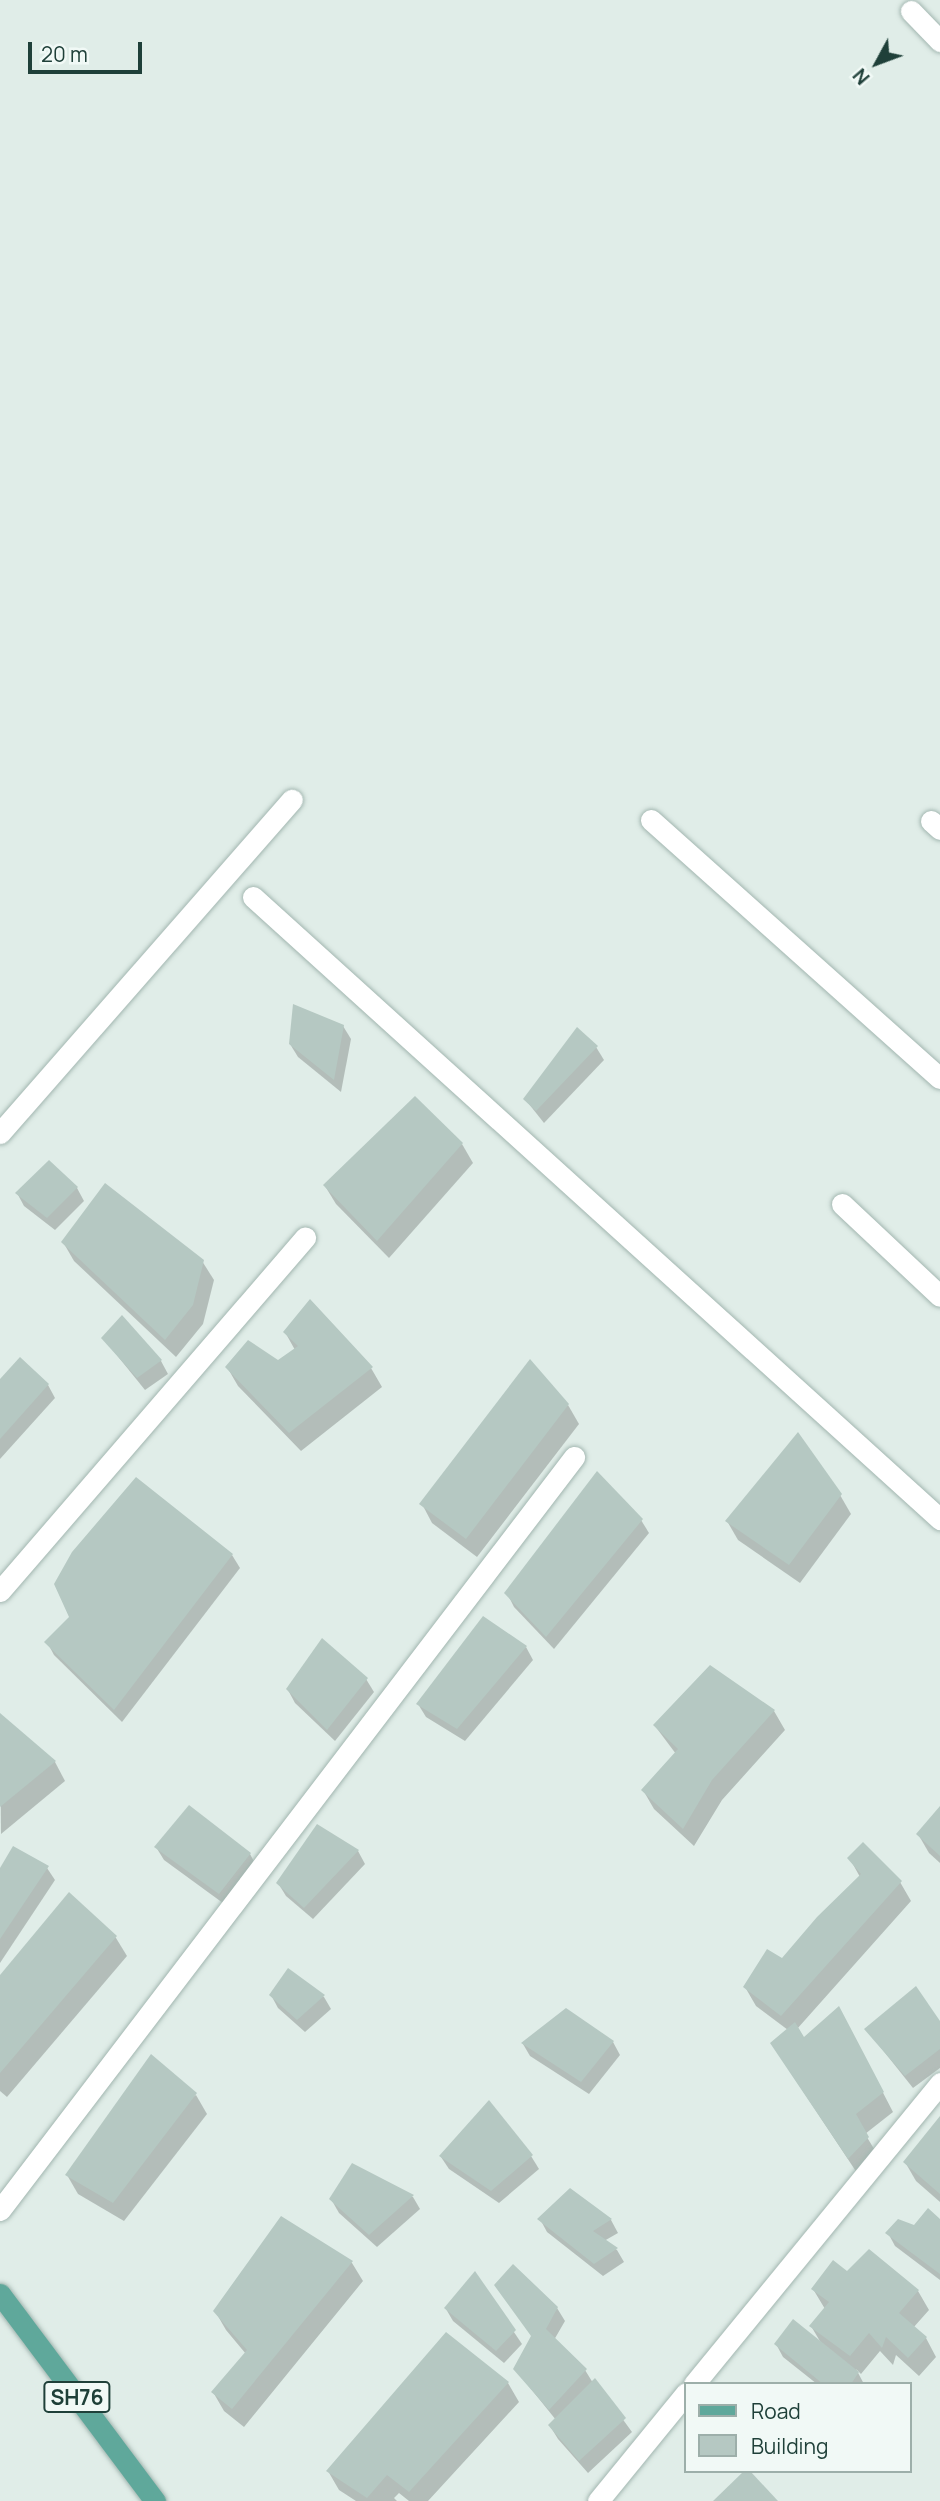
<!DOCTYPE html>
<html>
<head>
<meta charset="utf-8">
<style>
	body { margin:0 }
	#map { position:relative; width:940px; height:2501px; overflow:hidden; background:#e0ede8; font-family:Manrope,sans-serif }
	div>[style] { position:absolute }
	.shadow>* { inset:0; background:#0003 }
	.building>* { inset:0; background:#b5c8c2 }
	.roads { filter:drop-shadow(0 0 2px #a2b6b0) drop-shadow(0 0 2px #a2b6b0) }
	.street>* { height:21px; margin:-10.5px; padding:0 10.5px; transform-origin:10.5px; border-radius:10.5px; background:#fff }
	.primary>* { height:21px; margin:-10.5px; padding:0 10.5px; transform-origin:10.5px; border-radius:10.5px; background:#5fa89b }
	span { translate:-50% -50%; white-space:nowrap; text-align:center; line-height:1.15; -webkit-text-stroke:6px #f1f9f6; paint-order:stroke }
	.shield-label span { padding:2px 5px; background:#f1f9f6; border:2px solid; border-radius:5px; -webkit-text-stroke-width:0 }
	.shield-label { font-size:21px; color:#1f4039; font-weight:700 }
	.legend { position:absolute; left:684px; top:2382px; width:228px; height:91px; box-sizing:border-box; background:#f1f9f6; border:2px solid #9dafaa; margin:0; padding:9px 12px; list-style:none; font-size:21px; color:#1f4039 }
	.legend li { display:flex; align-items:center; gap:14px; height:35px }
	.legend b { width:35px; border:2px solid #9dafaa }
	.north { position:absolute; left:842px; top:28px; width:70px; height:70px; -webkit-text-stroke:5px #f1f9f6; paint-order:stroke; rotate:229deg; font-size:19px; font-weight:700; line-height:28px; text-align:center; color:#1f4039 }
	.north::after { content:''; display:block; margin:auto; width:24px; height:32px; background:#1f4039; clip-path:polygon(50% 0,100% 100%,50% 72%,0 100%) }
	.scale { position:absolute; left:28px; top:42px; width:114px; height:32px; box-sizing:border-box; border:4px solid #1f4039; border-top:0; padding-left:9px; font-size:21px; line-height:24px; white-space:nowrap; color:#1f4039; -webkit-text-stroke:5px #f1f9f6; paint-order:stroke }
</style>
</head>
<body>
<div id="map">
	<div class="shadow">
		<i style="clip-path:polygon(343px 1026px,351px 1039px,341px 1092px,298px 1057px,290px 1044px)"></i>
		<i style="clip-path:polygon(596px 1047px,604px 1060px,544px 1123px,525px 1099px)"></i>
		<i style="clip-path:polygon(462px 1144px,473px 1163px,389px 1258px,336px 1204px,325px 1186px)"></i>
		<i style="clip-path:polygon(49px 1162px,77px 1188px,84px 1201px,55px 1230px,24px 1206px,17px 1193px)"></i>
		<i style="clip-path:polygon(63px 1242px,202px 1261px,214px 1280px,203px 1324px,176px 1357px,74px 1261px)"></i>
		<i style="clip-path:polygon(122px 1318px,161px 1361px,168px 1374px,145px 1390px,103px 1338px)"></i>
		<i style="clip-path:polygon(285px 1332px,371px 1368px,382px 1387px,301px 1451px,238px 1386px,227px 1367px,278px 1362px,295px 1350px)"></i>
		<i style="clip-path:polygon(0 1381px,48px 1385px,55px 1398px,0 1459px)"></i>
		<i style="clip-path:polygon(568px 1405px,579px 1424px,477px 1557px,432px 1523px,422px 1504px)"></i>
		<i style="clip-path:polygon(840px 1495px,851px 1514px,800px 1583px,738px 1540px,727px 1521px)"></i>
		<i style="clip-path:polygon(641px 1520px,649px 1533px,554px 1649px,514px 1607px,507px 1593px)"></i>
		<i style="clip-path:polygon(232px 1555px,240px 1568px,122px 1722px,54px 1655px,47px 1642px)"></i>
		<i style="clip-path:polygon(526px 1647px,533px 1660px,465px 1741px,426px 1717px,418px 1704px)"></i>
		<i style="clip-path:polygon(710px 1667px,774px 1711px,785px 1730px,722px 1800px,694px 1846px,654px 1809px,643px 1790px,676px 1754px,655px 1726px)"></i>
		<i style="clip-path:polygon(366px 1679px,374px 1692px,335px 1741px,295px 1703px,288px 1690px)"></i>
		<i style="clip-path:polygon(0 1715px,55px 1762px,65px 1781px,1px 1834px)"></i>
		<i style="clip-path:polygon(940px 1809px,940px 1863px,929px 1853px,918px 1834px)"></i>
		<i style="clip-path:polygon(318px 1827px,358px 1851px,365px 1864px,313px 1919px,286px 1896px,278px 1883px)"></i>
		<i style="clip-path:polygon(156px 1847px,250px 1854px,257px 1867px,227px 1906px,164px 1860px)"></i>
		<i style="clip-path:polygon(850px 1859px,900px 1882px,911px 1901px,797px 2029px,804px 2039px,849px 2027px,893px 2112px,865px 2134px,879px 2157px,859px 2176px,772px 2044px,788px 2030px,756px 2006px,745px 1987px,783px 1960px,860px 1877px)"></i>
		<i style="clip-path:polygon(47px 1868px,55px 1880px,0 1963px,0 1871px)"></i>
		<i style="clip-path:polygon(70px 1895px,116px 1938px,127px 1956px,7px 2097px,0 2091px,0 1977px)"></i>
		<i style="clip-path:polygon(288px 1971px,324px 1997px,331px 2009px,305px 2032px,278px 2008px,271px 1995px)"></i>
		<i style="clip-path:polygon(940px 2025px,940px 2068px,913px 2088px,866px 2029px)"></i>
		<i style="clip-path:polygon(613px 2042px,620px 2055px,589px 2094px,530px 2056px,523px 2044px)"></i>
		<i style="clip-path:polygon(196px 2095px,207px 2114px,124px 2221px,78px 2194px,67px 2175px)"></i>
		<i style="clip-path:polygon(940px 2118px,940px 2202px,916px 2181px,905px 2162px)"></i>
		<i style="clip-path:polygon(531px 2156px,539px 2169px,499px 2203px,449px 2169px,441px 2157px)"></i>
		<i style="clip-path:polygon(353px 2165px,413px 2197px,420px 2209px,377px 2247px,339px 2213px,331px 2199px)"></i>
		<i style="clip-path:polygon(570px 2190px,611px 2220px,618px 2233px,604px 2241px,617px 2250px,624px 2262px,603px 2276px,547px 2232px,540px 2219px)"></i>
		<i style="clip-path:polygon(281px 2218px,352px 2263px,363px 2281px,244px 2427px,224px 2411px,213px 2392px,246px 2354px,226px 2330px,215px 2311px)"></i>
		<i style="clip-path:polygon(940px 2221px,940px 2280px,895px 2246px,888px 2233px)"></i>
		<i style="clip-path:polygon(475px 2274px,522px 2344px,504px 2363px,453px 2321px,446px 2309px)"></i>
		<i style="clip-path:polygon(847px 2274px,918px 2291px,929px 2310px,913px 2328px,926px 2338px,936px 2357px,919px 2376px,896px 2355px,893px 2365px,880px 2351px,861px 2374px,856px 2369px,864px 2384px,817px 2384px,783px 2357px,776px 2344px,821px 2343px,811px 2326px,825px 2309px,813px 2289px)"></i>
		<i style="clip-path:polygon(557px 2308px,565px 2321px,554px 2340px,585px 2370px,593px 2383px,595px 2381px,632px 2432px,588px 2473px,558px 2439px,550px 2426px,556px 2420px,515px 2369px)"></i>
		<i style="clip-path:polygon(446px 2334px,508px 2383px,519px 2402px,428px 2501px,409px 2501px,399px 2493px,394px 2498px,397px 2501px,356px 2501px,339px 2490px,328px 2471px)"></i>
	</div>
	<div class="building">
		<i style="clip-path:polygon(293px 1004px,344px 1025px,334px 1080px,289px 1044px)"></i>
		<i style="clip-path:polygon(577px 1027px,598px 1046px,536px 1111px,523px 1099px)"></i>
		<i style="clip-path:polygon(415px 1096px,463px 1143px,377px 1241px,323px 1185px)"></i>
		<i style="clip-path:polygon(49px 1160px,78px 1187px,47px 1218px,15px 1193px)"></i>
		<i style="clip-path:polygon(105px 1183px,204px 1260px,193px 1305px,165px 1340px,61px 1242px)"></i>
		<i style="clip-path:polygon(310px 1299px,373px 1367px,289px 1433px,225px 1367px,248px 1340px,278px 1360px,298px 1346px,283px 1332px)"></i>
		<i style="clip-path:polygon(122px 1315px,162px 1360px,137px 1378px,101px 1338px)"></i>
		<i style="clip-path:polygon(20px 1357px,49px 1384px,0 1439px,0 1379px)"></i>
		<i style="clip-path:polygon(530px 1359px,569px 1404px,466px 1539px,419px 1504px)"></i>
		<i style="clip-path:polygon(798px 1432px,842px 1494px,789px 1565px,725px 1521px)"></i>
		<i style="clip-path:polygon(597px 1471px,643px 1519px,546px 1637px,504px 1593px)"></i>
		<i style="clip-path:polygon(136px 1477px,233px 1554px,114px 1710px,44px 1642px,69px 1617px,54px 1584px,72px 1552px)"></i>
		<i style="clip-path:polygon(483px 1616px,527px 1646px,457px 1729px,416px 1704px)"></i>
		<i style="clip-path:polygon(322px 1638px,368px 1678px,327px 1730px,286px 1689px)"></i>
		<i style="clip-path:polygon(710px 1665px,775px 1710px,712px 1780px,683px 1829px,641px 1790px,678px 1749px,653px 1725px)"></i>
		<i style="clip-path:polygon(0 1713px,56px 1761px,0 1807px)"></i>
		<i style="clip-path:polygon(189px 1805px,251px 1853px,219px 1894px,154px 1847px)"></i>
		<i style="clip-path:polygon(940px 1806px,940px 1856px,916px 1834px)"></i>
		<i style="clip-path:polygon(317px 1824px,359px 1850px,304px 1908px,276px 1883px)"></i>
		<i style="clip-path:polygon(863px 1842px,902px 1881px,781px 2016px,743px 1987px,767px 1949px,782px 1958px,817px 1917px,861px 1874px,847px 1858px)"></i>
		<i style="clip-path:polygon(13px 1846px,49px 1866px,0 1939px,0 1868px)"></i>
		<i style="clip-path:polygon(69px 1892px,117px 1936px,0 2073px,0 1975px)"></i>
		<i style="clip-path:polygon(288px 1968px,325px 1995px,297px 2020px,269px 1995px)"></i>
		<i style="clip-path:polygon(916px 1986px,940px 2021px,940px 2049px,905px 2076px,864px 2029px)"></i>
		<i style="clip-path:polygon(839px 2006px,884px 2092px,856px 2114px,869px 2137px,848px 2159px,770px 2043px,795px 2022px,804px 2037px)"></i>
		<i style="clip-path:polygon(566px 2008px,614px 2041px,581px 2082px,521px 2043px)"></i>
		<i style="clip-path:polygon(151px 2054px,197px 2093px,113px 2203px,65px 2175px)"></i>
		<i style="clip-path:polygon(489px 2100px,533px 2155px,491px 2191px,439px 2156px)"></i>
		<i style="clip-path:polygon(940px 2116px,940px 2194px,903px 2162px)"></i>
		<i style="clip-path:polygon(352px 2163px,414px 2195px,369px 2235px,329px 2199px)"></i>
		<i style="clip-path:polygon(570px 2188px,612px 2219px,593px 2231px,618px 2248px,594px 2264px,537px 2219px)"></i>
		<i style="clip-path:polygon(928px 2208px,940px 2219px,940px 2274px,885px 2233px,898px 2219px,914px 2225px)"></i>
		<i style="clip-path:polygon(281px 2216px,353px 2261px,232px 2409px,211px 2392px,247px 2350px,213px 2311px)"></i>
		<i style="clip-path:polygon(869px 2249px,919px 2290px,899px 2313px,927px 2337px,908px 2358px,886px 2337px,882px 2348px,869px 2333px,850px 2356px,809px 2326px,829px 2302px,811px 2289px,833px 2260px,847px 2271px)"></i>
		<i style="clip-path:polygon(513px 2264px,558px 2307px,546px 2329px,587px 2369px,549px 2410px,513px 2369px,531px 2336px,494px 2285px)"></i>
		<i style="clip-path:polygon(475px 2271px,516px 2330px,496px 2351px,444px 2308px)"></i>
		<i style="clip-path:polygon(793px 2319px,859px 2372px,851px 2384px,823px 2384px,774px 2344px)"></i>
		<i style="clip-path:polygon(446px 2332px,509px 2382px,409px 2492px,387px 2475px,367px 2498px,326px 2471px)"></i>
		<i style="clip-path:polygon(595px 2378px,626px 2418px,579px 2461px,548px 2425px)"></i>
		<i style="clip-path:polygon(744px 2471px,750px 2471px,778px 2501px,713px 2501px)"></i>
	</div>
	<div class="roads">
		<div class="street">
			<i style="left:911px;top:11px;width:42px;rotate:46deg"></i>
			<i style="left:651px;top:820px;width:387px;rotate:41.8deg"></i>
			<i style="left:931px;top:821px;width:12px;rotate:42deg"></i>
			<i style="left:253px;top:897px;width:927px;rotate:42.16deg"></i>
			<i style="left:0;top:1133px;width:443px;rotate:-48.8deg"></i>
			<i style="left:842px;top:1204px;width:134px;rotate:43.2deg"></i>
			<i style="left:0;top:1591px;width:467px;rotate:-49.2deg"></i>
			<i style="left:0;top:2210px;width:947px;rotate:-52.68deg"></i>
			<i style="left:694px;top:2384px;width:389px;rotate:-50.7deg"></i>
			<i style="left:598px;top:2501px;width:139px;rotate:-50.8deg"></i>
		</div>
		<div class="primary">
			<i style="left:0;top:2294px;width:259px;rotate:53.2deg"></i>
		</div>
	</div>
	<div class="shield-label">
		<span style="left:77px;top:2397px">SH76</span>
	</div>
	<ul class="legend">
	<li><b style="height:9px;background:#5fa89b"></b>Road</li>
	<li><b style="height:19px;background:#b5c8c2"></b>Building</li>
	</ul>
	<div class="north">N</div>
	<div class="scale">20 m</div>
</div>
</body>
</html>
